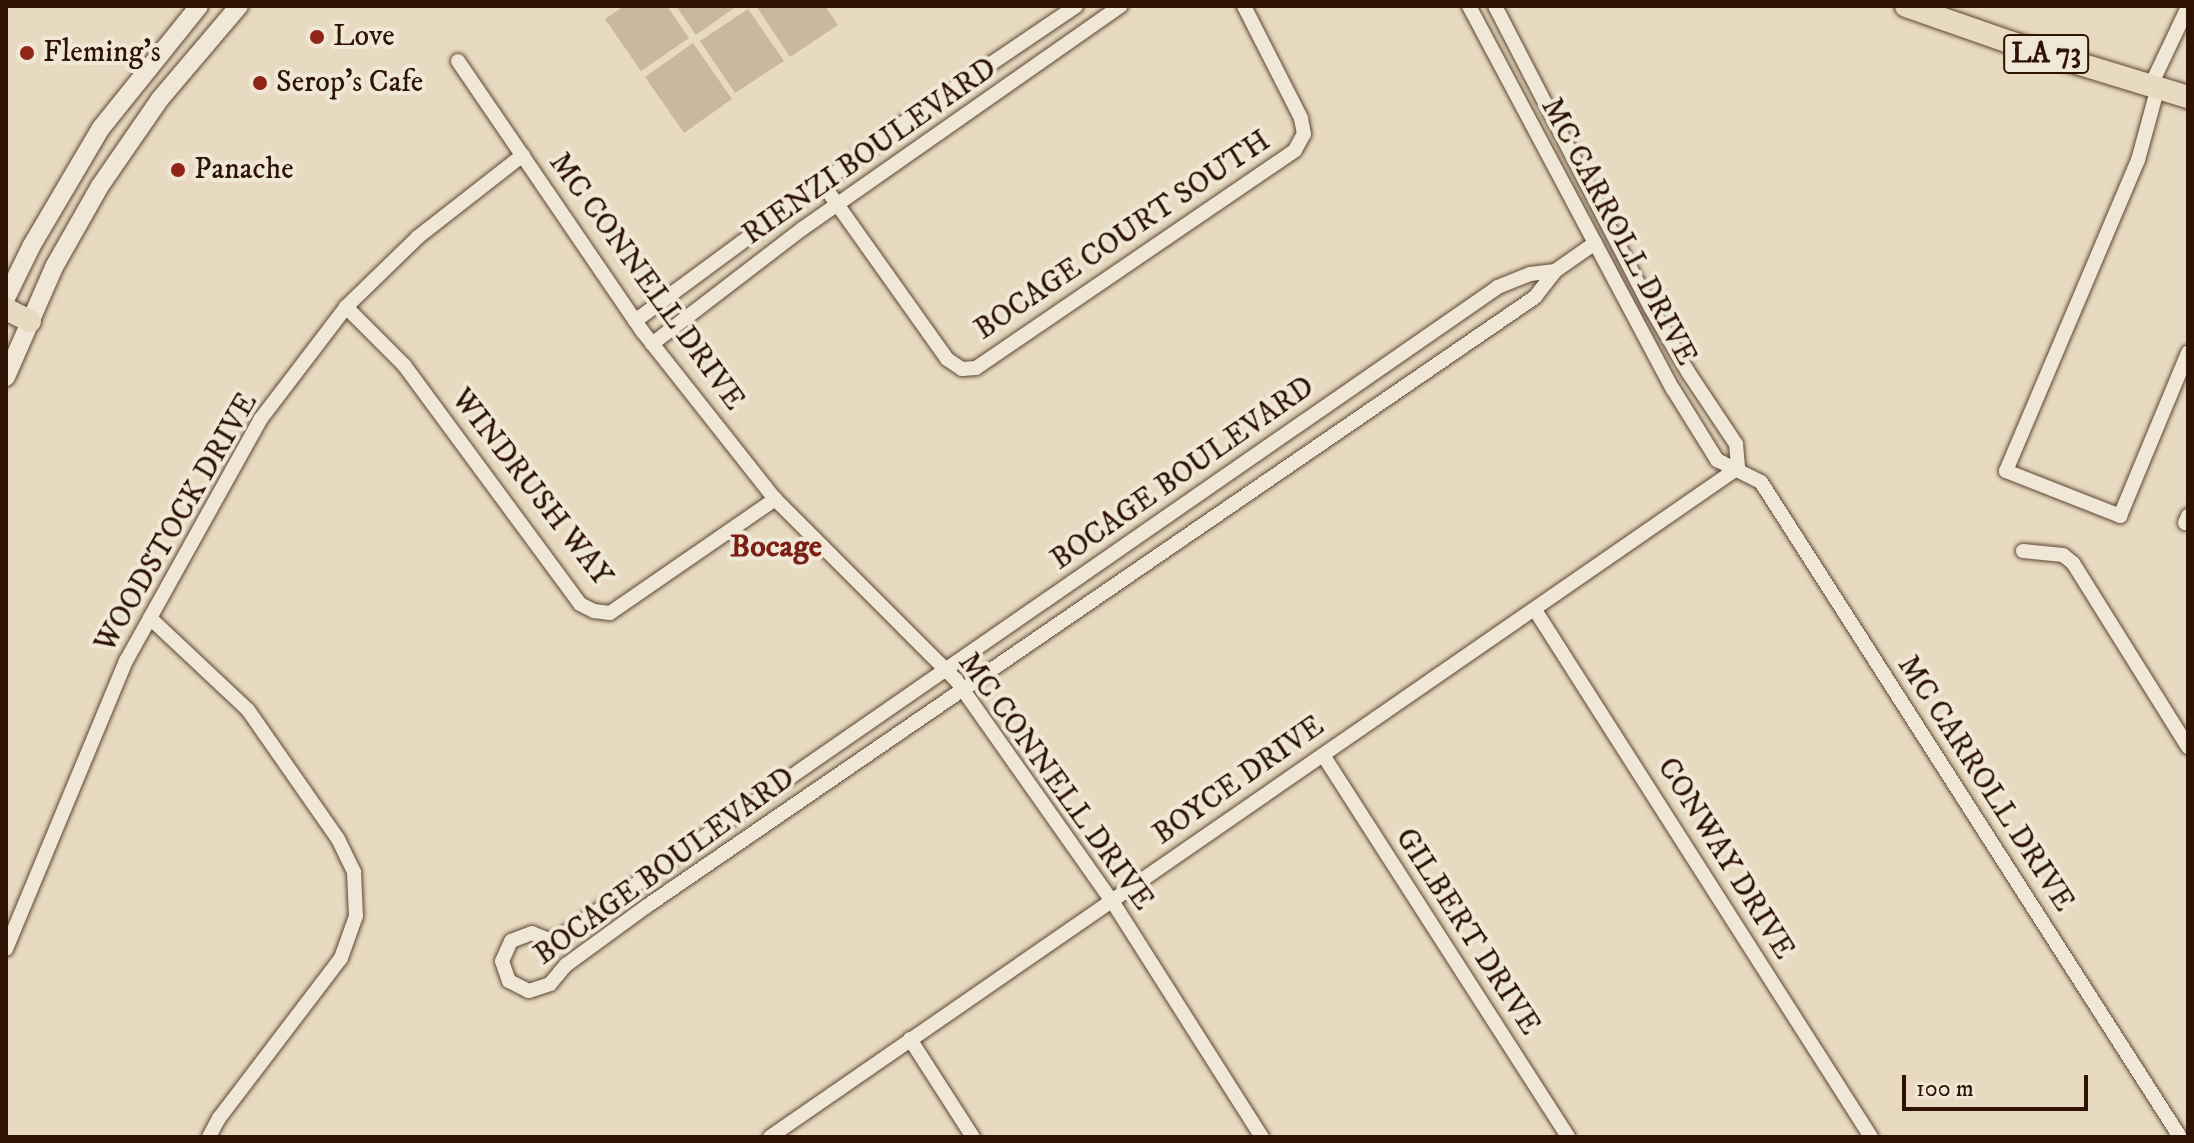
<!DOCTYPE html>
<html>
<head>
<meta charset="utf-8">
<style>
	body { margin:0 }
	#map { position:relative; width:2194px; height:1143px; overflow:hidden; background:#e8dac0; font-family:"IM FELL DW Pica",serif }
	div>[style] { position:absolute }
	.green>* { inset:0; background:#c8b8a0 }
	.roads { filter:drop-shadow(0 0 2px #5c4532) drop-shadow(0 0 2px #5c4532) }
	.minor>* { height:14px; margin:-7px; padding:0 7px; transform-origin:7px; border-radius:7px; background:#f0e7d6 }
	.tertiary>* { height:18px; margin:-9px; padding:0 9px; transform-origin:9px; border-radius:9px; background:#f0e7d6 }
	.primary>* { height:22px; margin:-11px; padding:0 11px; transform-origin:11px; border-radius:11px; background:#e8dac0 }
	.dots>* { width:22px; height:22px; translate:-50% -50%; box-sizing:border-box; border:4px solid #f0e7d6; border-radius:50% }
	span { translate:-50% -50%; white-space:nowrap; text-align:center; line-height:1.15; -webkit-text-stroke:8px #f0e7d6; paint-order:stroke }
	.shield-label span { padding:2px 6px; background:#f0e7d6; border:2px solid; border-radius:6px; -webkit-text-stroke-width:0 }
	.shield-label { font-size:28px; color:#2e1302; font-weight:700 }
	.poi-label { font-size:30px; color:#2e1302 }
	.left { translate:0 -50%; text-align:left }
	.street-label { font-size:30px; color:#2e1302 }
	.neighbourhood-label { font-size:32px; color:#7a1f14; font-weight:700 }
	.frame { position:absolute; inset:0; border:8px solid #2e1302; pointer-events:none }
	.scale { position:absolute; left:1902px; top:1075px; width:186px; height:36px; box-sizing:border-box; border:4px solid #2e1302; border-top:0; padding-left:10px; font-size:24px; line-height:28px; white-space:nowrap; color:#2e1302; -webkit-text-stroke:6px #f0e7d6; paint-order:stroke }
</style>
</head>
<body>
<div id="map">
	<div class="green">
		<i style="clip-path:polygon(624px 6px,667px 6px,689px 38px,641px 71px,605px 19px)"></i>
		<i style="clip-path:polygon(676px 6px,737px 6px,696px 35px)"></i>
		<i style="clip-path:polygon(756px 6px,825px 6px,838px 25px,790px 57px)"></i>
		<i style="clip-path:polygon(748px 9px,784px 61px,735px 93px,700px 41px)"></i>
		<i style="clip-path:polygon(693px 43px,732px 99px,684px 133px,645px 77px)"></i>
	</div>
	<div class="roads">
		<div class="minor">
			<i style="left:1469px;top:6px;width:434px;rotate:62deg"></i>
			<i style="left:1673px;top:389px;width:84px;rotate:58.2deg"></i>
			<i style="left:1717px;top:460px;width:49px;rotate:26.6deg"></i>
			<i style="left:1761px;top:482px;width:778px;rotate:57.39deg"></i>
			<i style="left:1495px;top:6px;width:340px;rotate:62.7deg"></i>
			<i style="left:1651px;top:308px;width:74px;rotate:60deg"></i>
			<i style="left:1688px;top:372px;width:87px;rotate:56.3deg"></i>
			<i style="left:1736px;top:444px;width:24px;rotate:85deg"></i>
			<i style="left:458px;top:61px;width:328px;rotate:55.7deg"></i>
			<i style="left:643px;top:332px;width:213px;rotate:51.7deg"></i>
			<i style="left:775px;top:499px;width:256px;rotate:45deg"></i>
			<i style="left:956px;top:680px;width:271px;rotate:54.8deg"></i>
			<i style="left:1112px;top:901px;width:280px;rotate:57.6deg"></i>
			<i style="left:2151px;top:85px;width:86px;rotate:-64.6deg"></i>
			<i style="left:2158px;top:87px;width:76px;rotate:105.3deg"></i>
			<i style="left:2138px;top:160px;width:338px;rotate:113deg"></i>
			<i style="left:2006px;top:471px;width:123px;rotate:21.5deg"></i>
			<i style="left:2120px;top:516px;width:177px;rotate:-67.4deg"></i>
			<i style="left:822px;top:183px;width:216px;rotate:54.6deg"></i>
			<i style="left:947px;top:359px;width:18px;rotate:34deg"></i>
			<i style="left:962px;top:369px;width:14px;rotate:-4deg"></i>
			<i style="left:976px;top:368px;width:386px;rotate:-34.3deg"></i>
			<i style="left:1295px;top:150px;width:18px;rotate:-61deg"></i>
			<i style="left:1304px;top:134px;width:16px;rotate:-101deg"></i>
			<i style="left:1301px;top:118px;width:126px;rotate:-117deg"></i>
			<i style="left:1555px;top:271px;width:25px;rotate:173deg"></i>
			<i style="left:1530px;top:274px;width:35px;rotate:158deg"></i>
			<i style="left:1498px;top:287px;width:1140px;rotate:145.29deg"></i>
			<i style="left:561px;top:936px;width:13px;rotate:162deg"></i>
			<i style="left:549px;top:940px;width:18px;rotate:-158deg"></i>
			<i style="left:532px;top:933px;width:22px;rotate:159deg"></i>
			<i style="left:511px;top:941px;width:22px;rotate:114deg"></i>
			<i style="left:502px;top:961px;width:21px;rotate:71deg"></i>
			<i style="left:509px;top:981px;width:22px;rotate:27deg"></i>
			<i style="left:529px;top:991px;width:22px;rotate:-18deg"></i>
			<i style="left:550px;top:984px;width:25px;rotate:-50deg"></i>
			<i style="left:566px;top:965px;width:100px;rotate:-36.1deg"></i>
			<i style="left:647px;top:906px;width:1077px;rotate:-34.44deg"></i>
			<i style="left:1535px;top:297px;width:33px;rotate:-52deg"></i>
			<i style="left:1555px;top:271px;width:49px;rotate:-35deg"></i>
			<i style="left:346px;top:307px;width:82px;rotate:45deg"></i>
			<i style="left:404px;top:365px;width:297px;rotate:53.6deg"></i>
			<i style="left:580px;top:604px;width:16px;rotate:27deg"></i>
			<i style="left:594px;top:611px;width:16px;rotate:7deg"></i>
			<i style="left:610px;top:613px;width:201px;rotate:-34.6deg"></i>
			<i style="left:635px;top:321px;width:332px;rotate:-36.4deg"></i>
			<i style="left:902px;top:124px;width:210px;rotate:-34.1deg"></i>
			<i style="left:652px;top:344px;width:189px;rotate:-37.5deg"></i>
			<i style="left:802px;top:229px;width:389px;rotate:-35deg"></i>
			<i style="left:2185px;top:523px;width:8px;rotate:-67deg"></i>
			<i style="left:2023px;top:551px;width:40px;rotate:5.7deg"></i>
			<i style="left:2063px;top:555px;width:13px;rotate:39deg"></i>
			<i style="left:2073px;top:563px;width:217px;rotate:58deg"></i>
			<i style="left:1535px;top:610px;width:625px;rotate:57.48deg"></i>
			<i style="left:150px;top:618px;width:134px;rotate:43.2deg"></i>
			<i style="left:248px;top:710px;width:157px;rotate:55.1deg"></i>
			<i style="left:338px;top:839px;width:37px;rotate:64deg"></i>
			<i style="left:354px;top:872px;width:44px;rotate:87.4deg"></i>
			<i style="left:356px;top:916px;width:45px;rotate:109.7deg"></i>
			<i style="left:341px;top:958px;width:201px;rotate:127.3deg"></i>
			<i style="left:219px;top:1118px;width:21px;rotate:118deg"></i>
			<i style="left:1323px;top:755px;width:454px;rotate:57.3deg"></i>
			<i style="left:6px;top:949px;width:312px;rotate:-67.4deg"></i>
			<i style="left:126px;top:661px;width:276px;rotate:-60.9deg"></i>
			<i style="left:260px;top:420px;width:142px;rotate:-52.7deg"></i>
			<i style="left:346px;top:307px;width:100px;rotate:-44.2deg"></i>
			<i style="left:418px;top:237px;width:133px;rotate:-38deg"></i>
			<i style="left:910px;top:1039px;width:117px;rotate:57.3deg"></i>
			<i style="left:770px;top:1137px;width:1177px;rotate:-34.65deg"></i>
		</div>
		<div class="tertiary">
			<i style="left:6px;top:298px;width:59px;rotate:-63.9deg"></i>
			<i style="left:32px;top:245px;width:136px;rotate:-59.5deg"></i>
			<i style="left:101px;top:128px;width:156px;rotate:-51.2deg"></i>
			<i style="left:6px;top:377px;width:120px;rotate:-66.4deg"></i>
			<i style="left:54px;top:267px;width:93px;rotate:-60.4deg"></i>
			<i style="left:100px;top:186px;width:106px;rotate:-55.4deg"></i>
			<i style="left:160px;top:99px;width:122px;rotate:-49.7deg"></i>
		</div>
		<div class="primary">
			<i style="left:1906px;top:6px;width:122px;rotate:19.2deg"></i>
			<i style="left:2021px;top:46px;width:175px;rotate:17deg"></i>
			<i style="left:6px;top:309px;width:27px;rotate:27deg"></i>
		</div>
	</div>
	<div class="dots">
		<i style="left:317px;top:37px;background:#8f2418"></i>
		<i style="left:27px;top:53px;background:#8f2418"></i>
		<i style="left:260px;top:83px;background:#8f2418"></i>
		<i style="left:178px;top:170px;background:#8f2418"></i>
	</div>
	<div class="shield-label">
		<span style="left:2046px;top:54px">LA 73</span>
	</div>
	<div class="poi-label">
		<span class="left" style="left:333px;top:37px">Love</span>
		<span class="left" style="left:43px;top:53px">Fleming's</span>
		<span class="left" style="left:276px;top:83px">Serop's Cafe</span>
		<span class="left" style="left:194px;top:170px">Panache</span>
	</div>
	<div class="street-label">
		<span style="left:870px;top:152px;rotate:-35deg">RIENZI BOULEVARD</span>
		<span style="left:1618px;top:232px;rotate:62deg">MC CARROLL DRIVE</span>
		<span style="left:1123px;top:236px;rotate:-34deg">BOCAGE COURT SOUTH</span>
		<span style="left:646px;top:282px;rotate:54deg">MC CONNELL DRIVE</span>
		<span style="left:1183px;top:474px;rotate:-35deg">BOCAGE BOULEVARD</span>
		<span style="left:531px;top:488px;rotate:52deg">WINDRUSH WAY</span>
		<span style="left:177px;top:523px;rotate:-60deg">WOODSTOCK DRIVE</span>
		<span style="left:1239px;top:781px;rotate:-35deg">BOYCE DRIVE</span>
		<span style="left:1055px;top:782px;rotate:54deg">MC CONNELL DRIVE</span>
		<span style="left:1985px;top:784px;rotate:57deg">MC CARROLL DRIVE</span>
		<span style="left:1725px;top:859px;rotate:58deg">CONWAY DRIVE</span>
		<span style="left:665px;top:867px;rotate:-36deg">BOCAGE BOULEVARD</span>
		<span style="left:1467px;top:932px;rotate:57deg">GILBERT DRIVE</span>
	</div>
	<div class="neighbourhood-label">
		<span style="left:776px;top:547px">Bocage</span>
	</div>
	<div class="frame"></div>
	<div class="scale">100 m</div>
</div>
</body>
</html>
